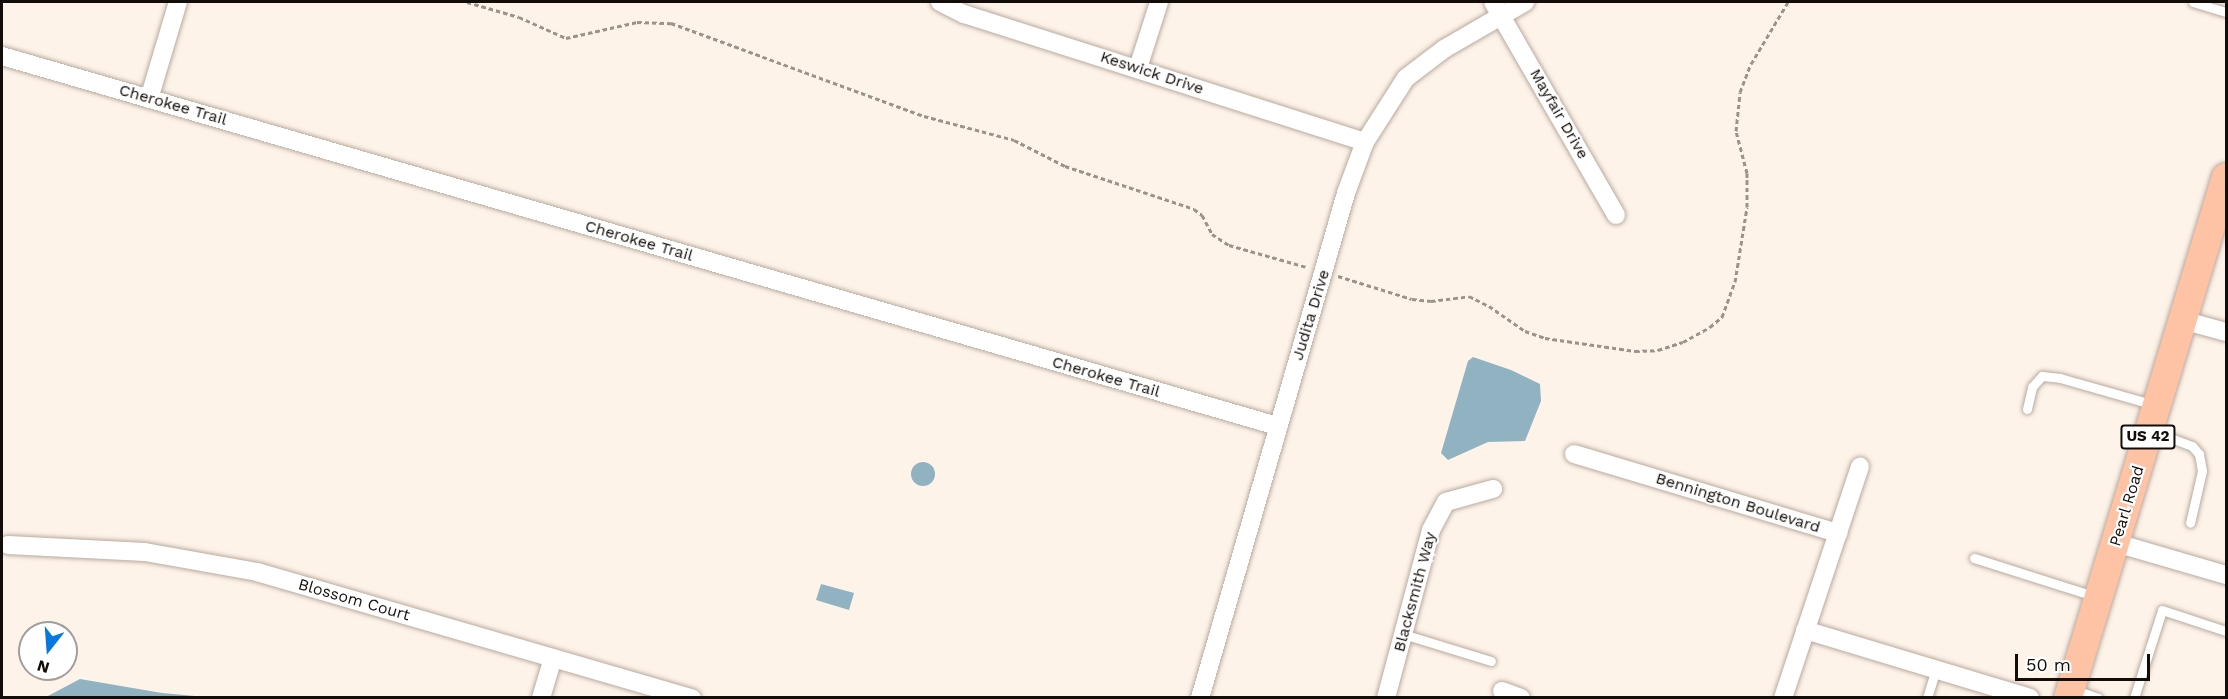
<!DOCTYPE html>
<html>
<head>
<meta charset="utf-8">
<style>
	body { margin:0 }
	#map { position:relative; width:2228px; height:699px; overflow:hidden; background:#fef3e9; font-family:"Work Sans",sans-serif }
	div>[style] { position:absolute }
	.water>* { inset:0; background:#90b2c1 }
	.round { border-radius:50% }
	.path>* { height:3px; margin-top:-1.5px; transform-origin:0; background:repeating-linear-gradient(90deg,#9b938b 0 4.5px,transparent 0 7.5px) }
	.roads { filter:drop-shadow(0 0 2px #b8aa9f) drop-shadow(0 0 2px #b8aa9f) }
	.service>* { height:9px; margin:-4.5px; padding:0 4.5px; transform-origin:4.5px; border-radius:4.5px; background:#fff }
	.minor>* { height:18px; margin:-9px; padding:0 9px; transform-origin:9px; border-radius:9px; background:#fff }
	.primary>* { height:28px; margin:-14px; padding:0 14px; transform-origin:14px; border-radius:14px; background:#fec3a5 }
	span { translate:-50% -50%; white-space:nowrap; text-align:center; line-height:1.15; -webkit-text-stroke:4.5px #fff; paint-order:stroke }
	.shield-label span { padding:2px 4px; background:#fff; border:2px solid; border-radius:4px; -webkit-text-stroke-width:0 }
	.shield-label { font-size:15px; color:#120d09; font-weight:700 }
	.street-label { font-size:16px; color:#120d09 }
	.frame { position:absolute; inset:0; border:3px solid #120d09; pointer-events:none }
	.north { position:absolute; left:18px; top:621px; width:60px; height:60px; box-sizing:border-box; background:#fff; border:2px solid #a09e9d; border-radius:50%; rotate:197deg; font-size:16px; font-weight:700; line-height:24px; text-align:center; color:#120d09 }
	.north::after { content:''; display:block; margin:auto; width:21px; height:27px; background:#0578df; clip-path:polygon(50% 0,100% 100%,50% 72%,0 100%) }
	.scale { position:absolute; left:2015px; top:654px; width:135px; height:27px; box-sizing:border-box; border:3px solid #120d09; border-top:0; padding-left:8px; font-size:18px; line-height:21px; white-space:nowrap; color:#120d09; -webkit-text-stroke:4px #fff; paint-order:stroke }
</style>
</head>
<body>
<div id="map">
	<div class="water">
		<i style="clip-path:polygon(1473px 357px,1511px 370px,1540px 384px,1541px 401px,1525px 441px,1488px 442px,1448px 460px,1441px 453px,1468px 361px)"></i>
		<i class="round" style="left:911px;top:462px;width:24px;height:24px"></i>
		<i style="clip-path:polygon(821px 584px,854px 593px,849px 610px,816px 600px)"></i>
		<i style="clip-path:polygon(80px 679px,162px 693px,206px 697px,46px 697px)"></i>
	</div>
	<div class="path">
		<i style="left:467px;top:2px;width:54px;rotate:16.1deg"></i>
		<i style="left:519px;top:17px;width:51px;rotate:24.1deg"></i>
		<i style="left:566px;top:38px;width:73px;rotate:-12.7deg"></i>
		<i style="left:637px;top:22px;width:34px;rotate:2deg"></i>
		<i style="left:671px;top:23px;width:270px;rotate:20.2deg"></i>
		<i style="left:924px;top:116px;width:93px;rotate:14.9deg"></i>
		<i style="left:1014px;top:140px;width:57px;rotate:27deg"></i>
		<i style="left:1065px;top:166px;width:136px;rotate:18.4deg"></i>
		<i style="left:1194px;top:209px;width:10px;rotate:37deg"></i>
		<i style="left:1202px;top:215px;width:21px;rotate:62deg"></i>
		<i style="left:1212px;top:234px;width:20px;rotate:33deg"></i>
		<i style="left:1229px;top:245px;width:80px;rotate:15.9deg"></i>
		<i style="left:1338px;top:276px;width:77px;rotate:17.3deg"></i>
		<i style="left:1412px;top:299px;width:19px;rotate:6deg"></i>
		<i style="left:1431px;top:301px;width:38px;rotate:-7deg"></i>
		<i style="left:1469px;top:296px;width:22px;rotate:27deg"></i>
		<i style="left:1489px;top:306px;width:44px;rotate:34.8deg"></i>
		<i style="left:1525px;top:331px;width:21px;rotate:19deg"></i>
		<i style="left:1545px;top:338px;width:91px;rotate:8.2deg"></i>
		<i style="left:1635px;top:351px;width:23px;rotate:-2deg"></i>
		<i style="left:1658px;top:350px;width:26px;rotate:-18deg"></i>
		<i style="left:1683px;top:342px;width:31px;rotate:-29deg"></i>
		<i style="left:1710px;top:327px;width:16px;rotate:-40deg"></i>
		<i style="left:1722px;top:317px;width:37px;rotate:-70deg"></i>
		<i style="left:1735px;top:282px;width:76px;rotate:-80.9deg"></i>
		<i style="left:1747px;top:207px;width:34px;rotate:-90deg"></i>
		<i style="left:1747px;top:173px;width:43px;rotate:-104.7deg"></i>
		<i style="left:1736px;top:131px;width:39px;rotate:-84deg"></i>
		<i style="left:1740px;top:92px;width:30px;rotate:-69deg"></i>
		<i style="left:1751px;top:64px;width:72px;rotate:-59.2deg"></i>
	</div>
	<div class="roads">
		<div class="service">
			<i style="left:2193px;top:2px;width:34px;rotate:17deg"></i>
			<i style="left:2027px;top:409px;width:23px;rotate:-77deg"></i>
			<i style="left:2032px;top:387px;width:15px;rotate:-48deg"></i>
			<i style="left:2042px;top:376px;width:18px;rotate:6deg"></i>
			<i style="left:2060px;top:378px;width:99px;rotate:15.9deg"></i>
			<i style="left:2152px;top:431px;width:43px;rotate:20.6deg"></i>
			<i style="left:2192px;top:446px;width:11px;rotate:49deg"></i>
			<i style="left:2199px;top:454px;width:17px;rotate:80deg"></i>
			<i style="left:2202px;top:471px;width:53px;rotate:103deg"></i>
			<i style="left:1974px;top:558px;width:126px;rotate:17.6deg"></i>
			<i style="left:1403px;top:634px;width:92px;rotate:17.1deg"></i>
			<i style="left:2075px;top:690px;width:24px;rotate:19deg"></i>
			<i style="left:1927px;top:698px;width:30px;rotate:-73deg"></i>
			<i style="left:2134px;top:698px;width:92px;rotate:-72.3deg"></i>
			<i style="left:2162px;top:610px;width:67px;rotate:18.2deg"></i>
		</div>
		<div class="minor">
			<i style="left:940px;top:2px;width:27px;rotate:27deg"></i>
			<i style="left:964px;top:14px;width:421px;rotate:17.7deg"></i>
			<i style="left:1493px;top:2px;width:246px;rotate:60deg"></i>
			<i style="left:2px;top:56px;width:1328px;rotate:16.18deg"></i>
			<i style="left:1138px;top:68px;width:69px;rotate:-72.3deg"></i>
			<i style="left:149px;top:99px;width:101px;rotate:-73.4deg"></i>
			<i style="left:2182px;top:320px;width:46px;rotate:15.3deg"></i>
			<i style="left:1574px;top:454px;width:276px;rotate:16.7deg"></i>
			<i style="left:2116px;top:543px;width:115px;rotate:16.2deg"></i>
			<i style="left:8px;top:545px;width:137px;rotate:2.9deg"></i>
			<i style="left:145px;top:552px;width:114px;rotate:10.1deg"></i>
			<i style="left:257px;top:572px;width:453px;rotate:16.2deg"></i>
			<i style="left:1805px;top:630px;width:235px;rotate:16.8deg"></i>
			<i style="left:1502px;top:691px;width:20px;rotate:20deg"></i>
			<i style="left:541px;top:698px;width:42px;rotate:-73.3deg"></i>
			<i style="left:1200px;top:698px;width:526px;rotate:-73.87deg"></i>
			<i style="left:1346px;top:193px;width:54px;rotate:-69.6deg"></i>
			<i style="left:1365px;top:142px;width:76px;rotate:-57.4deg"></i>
			<i style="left:1406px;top:78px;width:48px;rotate:-37.3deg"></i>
			<i style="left:1444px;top:49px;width:94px;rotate:-30.1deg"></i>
			<i style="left:1386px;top:698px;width:174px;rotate:-75deg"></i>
			<i style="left:1431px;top:530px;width:32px;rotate:-62deg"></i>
			<i style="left:1446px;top:502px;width:49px;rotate:-15.5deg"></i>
			<i style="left:1783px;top:698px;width:244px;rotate:-71.6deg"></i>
		</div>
		<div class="primary">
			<i style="left:2068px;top:698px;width:544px;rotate:-73.13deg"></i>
		</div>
	</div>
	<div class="shield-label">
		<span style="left:2148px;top:437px">US 42</span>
	</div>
	<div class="street-label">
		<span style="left:1152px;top:73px;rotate:18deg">Keswick Drive</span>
		<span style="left:173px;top:105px;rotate:16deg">Cherokee Trail</span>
		<span style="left:1559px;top:114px;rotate:60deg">Mayfair Drive</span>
		<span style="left:639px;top:241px;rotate:16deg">Cherokee Trail</span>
		<span style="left:1311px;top:315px;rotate:-73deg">Judita Drive</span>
		<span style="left:1106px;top:377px;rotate:16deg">Cherokee Trail</span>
		<span style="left:1738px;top:503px;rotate:17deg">Bennington Boulevard</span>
		<span style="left:2127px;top:506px;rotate:-73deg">Pearl Road</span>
		<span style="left:1415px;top:592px;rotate:-75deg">Blacksmith Way</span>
		<span style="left:354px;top:600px;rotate:16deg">Blossom Court</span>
	</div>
	<div class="frame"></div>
	<div class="north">N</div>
	<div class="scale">50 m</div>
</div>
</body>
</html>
